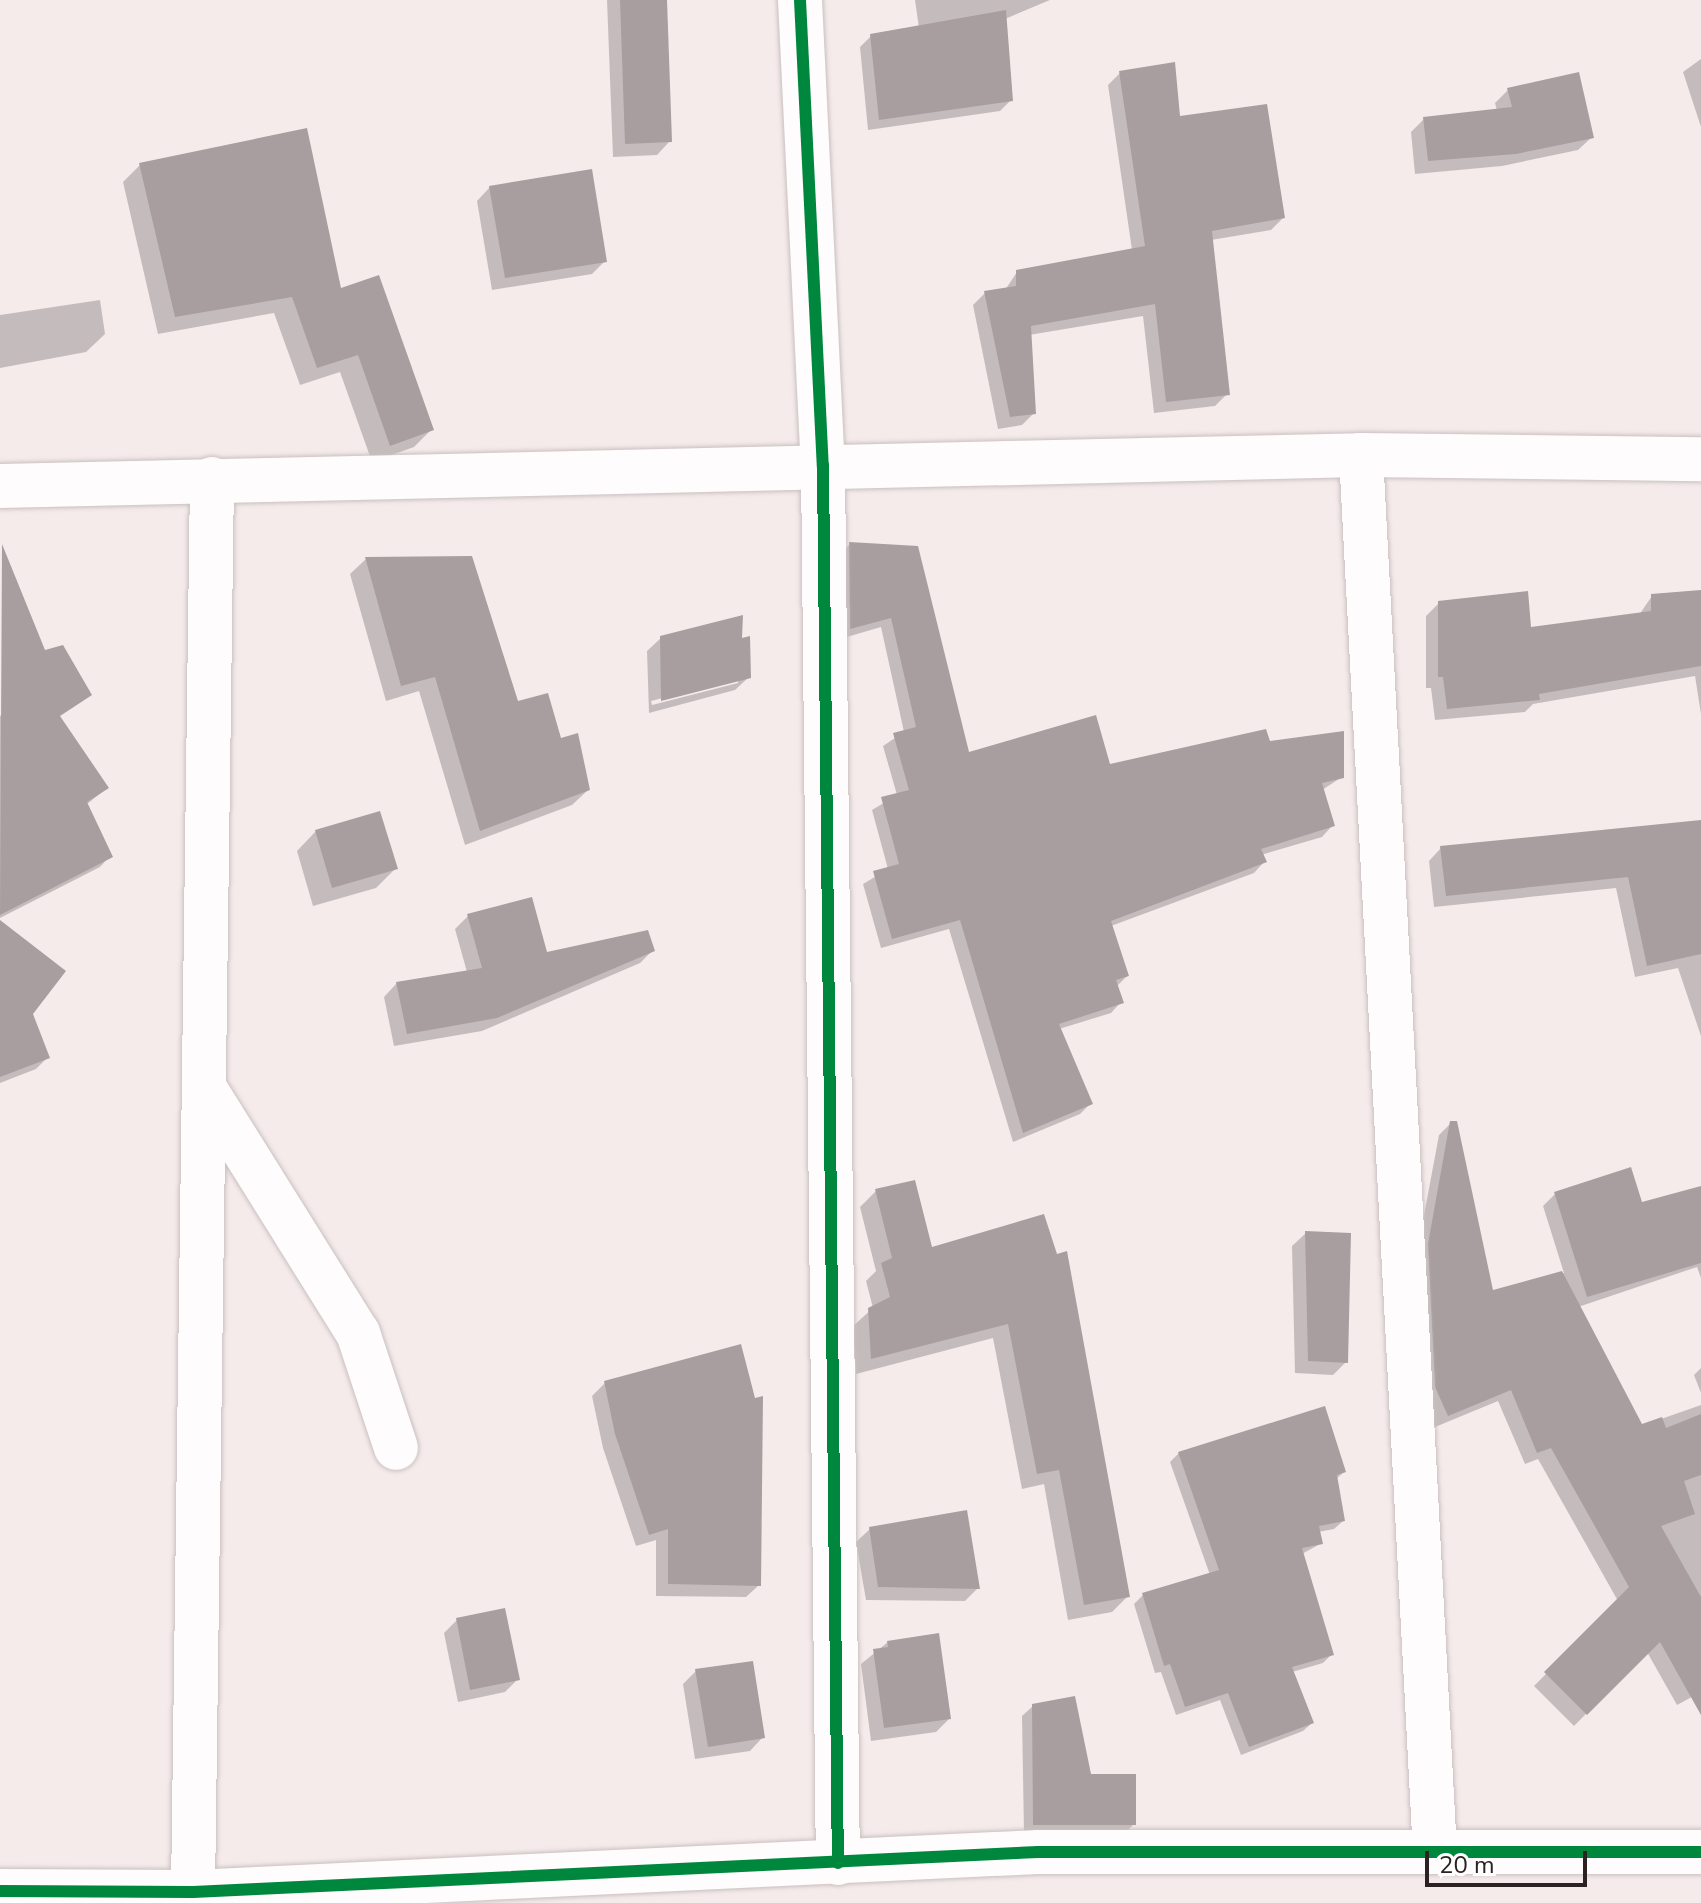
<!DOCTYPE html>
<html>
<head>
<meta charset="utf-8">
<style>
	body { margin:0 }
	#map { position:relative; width:1701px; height:1903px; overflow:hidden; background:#f6ebeb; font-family:"Nunito Sans",sans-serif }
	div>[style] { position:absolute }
	.shadow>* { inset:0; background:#0003 }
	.building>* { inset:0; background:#a89e9f }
	.roads { filter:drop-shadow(0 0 2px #c9c0c0) drop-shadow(0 0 2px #c9c0c0) }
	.minor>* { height:44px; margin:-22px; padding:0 22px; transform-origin:22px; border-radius:22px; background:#fefcfc }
	.cycleway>* { height:12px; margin:-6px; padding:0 6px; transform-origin:6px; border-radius:6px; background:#00873e }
	span { translate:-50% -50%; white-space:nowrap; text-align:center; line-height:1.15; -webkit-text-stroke:8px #fff; paint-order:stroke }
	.scale { position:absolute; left:1425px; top:1851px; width:162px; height:36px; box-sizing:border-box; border:4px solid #2c2222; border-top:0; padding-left:10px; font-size:24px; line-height:28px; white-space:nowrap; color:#2c2222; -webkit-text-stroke:6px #fff; paint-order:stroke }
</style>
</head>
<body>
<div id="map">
	<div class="shadow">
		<i style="clip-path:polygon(607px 0,665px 0,670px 141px,657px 155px,613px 157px)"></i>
		<i style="clip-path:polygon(915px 0,1050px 0,1005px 19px,1011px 100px,1000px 111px,868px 130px,860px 47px,871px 36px,919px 28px)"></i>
		<i style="clip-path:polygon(1701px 59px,1701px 127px,1683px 72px)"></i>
		<i style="clip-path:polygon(1120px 73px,1178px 118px,1283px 218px,1271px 230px,1211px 240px,1227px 394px,1215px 406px,1154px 413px,1143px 316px,1029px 335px,1034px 413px,1022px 425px,998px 429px,973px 305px,985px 293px,1005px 290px,1017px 272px,1132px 250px,1108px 85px)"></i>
		<i style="clip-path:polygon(1508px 90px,1592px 137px,1578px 150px,1502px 166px,1415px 174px,1411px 132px,1424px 119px,1497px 111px,1495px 103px)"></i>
		<i style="clip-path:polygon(140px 165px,340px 291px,432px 429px,414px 447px,372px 462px,340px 372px,300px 385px,274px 313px,158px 334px,123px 182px)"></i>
		<i style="clip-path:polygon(490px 187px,605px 261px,592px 274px,492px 290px,477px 201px)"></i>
		<i style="clip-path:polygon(100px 300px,105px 334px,86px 352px,0 368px,0 315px)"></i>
		<i style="clip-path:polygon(850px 544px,968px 755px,1109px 766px,1268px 743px,1342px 777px,1322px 790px,1332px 826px,1322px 837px,1261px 855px,1264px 862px,1254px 873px,1111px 926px,1127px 976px,1116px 987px,1121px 1002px,1111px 1013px,1059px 1029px,1090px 1104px,1080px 1114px,1013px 1142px,949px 929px,881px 948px,863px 884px,888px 869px,872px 810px,897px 795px,883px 746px,904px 732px,881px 627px,840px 639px,839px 555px)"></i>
		<i style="clip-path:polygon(366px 559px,560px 740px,588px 790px,572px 805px,465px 845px,419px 691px,386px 701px,350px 574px)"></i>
		<i style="clip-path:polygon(1701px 592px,1701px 714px,1695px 676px,1533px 704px,1525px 712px,1435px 720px,1431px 688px,1426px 688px,1426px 616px,1439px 603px,1529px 630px,1639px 615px,1652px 596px)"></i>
		<i style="clip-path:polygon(evenodd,661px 638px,739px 640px,749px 677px,735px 690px,649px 713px,647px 651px,661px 638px,738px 679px,738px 683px,652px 705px,651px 701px,738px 679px)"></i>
		<i style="clip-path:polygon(39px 688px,107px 788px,86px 805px,110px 856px,100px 867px,0 918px,0 716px)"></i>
		<i style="clip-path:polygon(1701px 822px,1701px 1036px,1678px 968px,1635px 977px,1616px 888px,1434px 907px,1429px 861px,1441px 848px)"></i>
		<i style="clip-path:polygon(316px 831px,396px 868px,376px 888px,313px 906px,297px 851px)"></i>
		<i style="clip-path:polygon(468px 916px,546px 955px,653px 950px,640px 963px,482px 1031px,394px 1046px,384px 997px,397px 983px,467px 972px,455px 929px)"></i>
		<i style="clip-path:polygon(0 1002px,48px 1057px,36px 1069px,0 1083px)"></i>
		<i style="clip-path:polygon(1451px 1123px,1491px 1292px,1564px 1273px,1543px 1206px,1555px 1194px,1640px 1204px,1701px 1226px,1701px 1278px,1697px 1267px,1578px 1307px,1641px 1426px,1701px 1405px,1701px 1692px,1677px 1705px,1647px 1652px,1574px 1726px,1534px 1686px,1618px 1601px,1538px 1459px,1525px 1464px,1498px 1401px,1435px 1427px,1424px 1400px,1416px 1258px,1439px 1135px)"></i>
		<i style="clip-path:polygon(876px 1191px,930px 1249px,1043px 1216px,1128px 1596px,1112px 1612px,1068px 1620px,1044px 1484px,1022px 1489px,993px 1338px,856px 1374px,853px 1326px,873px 1308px,866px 1281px,876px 1271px,860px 1207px)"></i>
		<i style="clip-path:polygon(1306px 1233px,1346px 1362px,1333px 1375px,1295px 1373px,1292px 1246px)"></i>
		<i style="clip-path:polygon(1701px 1368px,1701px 1393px,1694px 1375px)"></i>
		<i style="clip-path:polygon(605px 1383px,759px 1585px,746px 1597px,656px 1596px,656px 1540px,636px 1546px,603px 1448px,592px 1396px)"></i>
		<i style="clip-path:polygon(1179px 1453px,1344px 1472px,1336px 1479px,1343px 1521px,1334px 1529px,1318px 1532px,1320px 1544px,1302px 1554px,1331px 1655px,1323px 1663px,1292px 1672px,1312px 1723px,1303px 1731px,1241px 1755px,1220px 1700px,1176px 1715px,1161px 1672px,1155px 1673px,1134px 1604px,1143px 1595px,1210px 1575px,1170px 1462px)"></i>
		<i style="clip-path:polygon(870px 1529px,978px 1588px,965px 1601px,866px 1600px,856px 1542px)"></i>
		<i style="clip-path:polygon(457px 1620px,518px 1679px,505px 1692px,458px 1702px,444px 1633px)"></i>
		<i style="clip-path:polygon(888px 1642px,949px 1719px,936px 1732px,871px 1741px,861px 1664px)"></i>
		<i style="clip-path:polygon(696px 1671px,763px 1737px,750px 1751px,695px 1759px,683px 1684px)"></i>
		<i style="clip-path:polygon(1033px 1706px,1134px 1824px,1124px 1834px,1024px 1834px,1022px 1716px)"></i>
	</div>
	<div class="building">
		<i style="clip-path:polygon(620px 0,667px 0,672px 142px,625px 144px)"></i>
		<i style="clip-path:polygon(1006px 10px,1013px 101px,879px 120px,870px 34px)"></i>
		<i style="clip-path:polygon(1175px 62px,1180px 116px,1267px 104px,1285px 218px,1212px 231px,1230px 395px,1166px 402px,1155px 304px,1031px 326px,1036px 414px,1010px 417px,984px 291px,1016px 286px,1016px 270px,1145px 246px,1119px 71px)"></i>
		<i style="clip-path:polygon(1579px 72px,1594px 138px,1516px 154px,1428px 161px,1423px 117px,1512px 107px,1507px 88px)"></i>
		<i style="clip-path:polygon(307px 128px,341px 288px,379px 275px,434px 430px,390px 446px,358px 355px,317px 368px,292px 297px,175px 317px,139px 163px)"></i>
		<i style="clip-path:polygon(592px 169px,607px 262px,505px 278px,489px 186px)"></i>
		<i style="clip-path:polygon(849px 542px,918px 546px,969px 752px,1096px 715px,1110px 764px,1266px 729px,1270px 741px,1344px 731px,1344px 778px,1322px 783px,1335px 826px,1261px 849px,1267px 862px,1111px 921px,1129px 976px,1116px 980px,1124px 1003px,1059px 1024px,1093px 1104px,1023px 1133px,960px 920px,892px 939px,873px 871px,899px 864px,881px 797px,909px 790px,893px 733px,916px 727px,891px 618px,850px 629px)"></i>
		<i style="clip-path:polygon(2px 544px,45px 650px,63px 645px,92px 695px,60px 716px,109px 788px,87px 802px,113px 857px,0 915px)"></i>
		<i style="clip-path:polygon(472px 556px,518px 701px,548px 693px,561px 738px,578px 733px,590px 790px,480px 831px,435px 677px,401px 686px,365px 557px)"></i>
		<i style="clip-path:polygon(1701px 590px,1701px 666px,1539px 694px,1540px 700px,1447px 709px,1443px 677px,1438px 677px,1438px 601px,1528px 591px,1531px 627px,1651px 611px,1651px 594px)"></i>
		<i style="clip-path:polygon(743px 615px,742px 638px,750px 636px,751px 678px,661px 701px,660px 636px)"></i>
		<i style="clip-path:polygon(380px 811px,398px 869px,332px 888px,315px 830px)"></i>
		<i style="clip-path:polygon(1701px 820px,1701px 954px,1647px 966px,1628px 877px,1446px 896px,1440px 846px)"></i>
		<i style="clip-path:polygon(532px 897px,547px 952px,648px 930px,655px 951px,497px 1018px,407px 1034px,396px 982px,482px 968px,467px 914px)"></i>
		<i style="clip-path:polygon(0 920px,66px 971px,33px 1014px,50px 1058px,0 1077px)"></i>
		<i style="clip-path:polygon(1450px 1121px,1457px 1121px,1493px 1290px,1562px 1271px,1642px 1424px,1662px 1417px,1666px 1428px,1701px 1414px,1701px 1475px,1684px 1481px,1695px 1514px,1661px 1526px,1701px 1597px,1701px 1715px,1660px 1642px,1587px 1715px,1544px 1672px,1629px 1587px,1551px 1448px,1537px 1453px,1511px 1390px,1448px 1416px,1435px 1387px,1428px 1244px)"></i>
		<i style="clip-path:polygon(1631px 1167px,1642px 1202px,1701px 1186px,1701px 1263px,1587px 1297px,1554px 1192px)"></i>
		<i style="clip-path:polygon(915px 1180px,932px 1247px,1044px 1214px,1057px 1254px,1067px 1251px,1130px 1597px,1084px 1605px,1059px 1470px,1037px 1474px,1008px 1324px,871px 1359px,868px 1308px,890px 1297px,881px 1263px,892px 1258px,875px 1189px)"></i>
		<i style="clip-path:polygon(1305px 1231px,1351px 1233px,1348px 1363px,1308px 1361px)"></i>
		<i style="clip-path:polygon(741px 1344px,755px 1398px,763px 1396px,761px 1586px,668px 1584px,668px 1529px,649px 1535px,615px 1434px,604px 1381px)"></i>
		<i style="clip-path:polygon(1325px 1406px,1346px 1472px,1337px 1475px,1345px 1521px,1319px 1526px,1323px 1544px,1302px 1548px,1334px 1655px,1292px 1667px,1314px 1723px,1249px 1747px,1228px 1693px,1185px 1707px,1170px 1664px,1164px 1666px,1142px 1593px,1219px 1570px,1178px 1452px)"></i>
		<i style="clip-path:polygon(967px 1510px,980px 1589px,878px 1587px,869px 1527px)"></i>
		<i style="clip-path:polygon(505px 1608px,520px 1680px,470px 1690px,456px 1618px)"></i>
		<i style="clip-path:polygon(939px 1633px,951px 1719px,884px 1728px,873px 1649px,888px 1647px,887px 1641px)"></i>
		<i style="clip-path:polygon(753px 1661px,765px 1738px,708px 1747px,695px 1669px)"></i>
		<i style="clip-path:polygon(1075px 1696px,1091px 1774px,1136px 1774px,1136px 1825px,1033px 1825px,1032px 1704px)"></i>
	</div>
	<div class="roads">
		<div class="minor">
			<i style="left:800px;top:0;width:466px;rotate:87.2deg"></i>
			<i style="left:823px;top:465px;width:1398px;rotate:89.39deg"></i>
			<i style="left:1361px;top:455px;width:1399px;rotate:86.97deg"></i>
			<i style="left:0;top:486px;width:1361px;rotate:-1.3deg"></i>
			<i style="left:1361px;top:455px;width:340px;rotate:0.7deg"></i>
			<i style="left:204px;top:1087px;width:290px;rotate:58deg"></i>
			<i style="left:358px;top:1333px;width:121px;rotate:71.7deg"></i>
			<i style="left:0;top:1891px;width:193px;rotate:0.3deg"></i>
			<i style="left:193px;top:1892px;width:846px;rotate:-2.71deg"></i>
			<i style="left:1038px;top:1852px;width:663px"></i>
			<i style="left:193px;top:1892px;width:1413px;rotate:-89.23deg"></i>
		</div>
	</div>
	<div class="cycleway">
		<i style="left:800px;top:0;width:466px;rotate:87.2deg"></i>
		<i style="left:823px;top:465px;width:1398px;rotate:89.39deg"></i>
		<i style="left:0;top:1891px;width:193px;rotate:0.3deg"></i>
		<i style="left:193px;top:1892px;width:846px;rotate:-2.71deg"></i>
		<i style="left:1038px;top:1852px;width:663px"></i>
	</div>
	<div class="scale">20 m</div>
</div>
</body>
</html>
